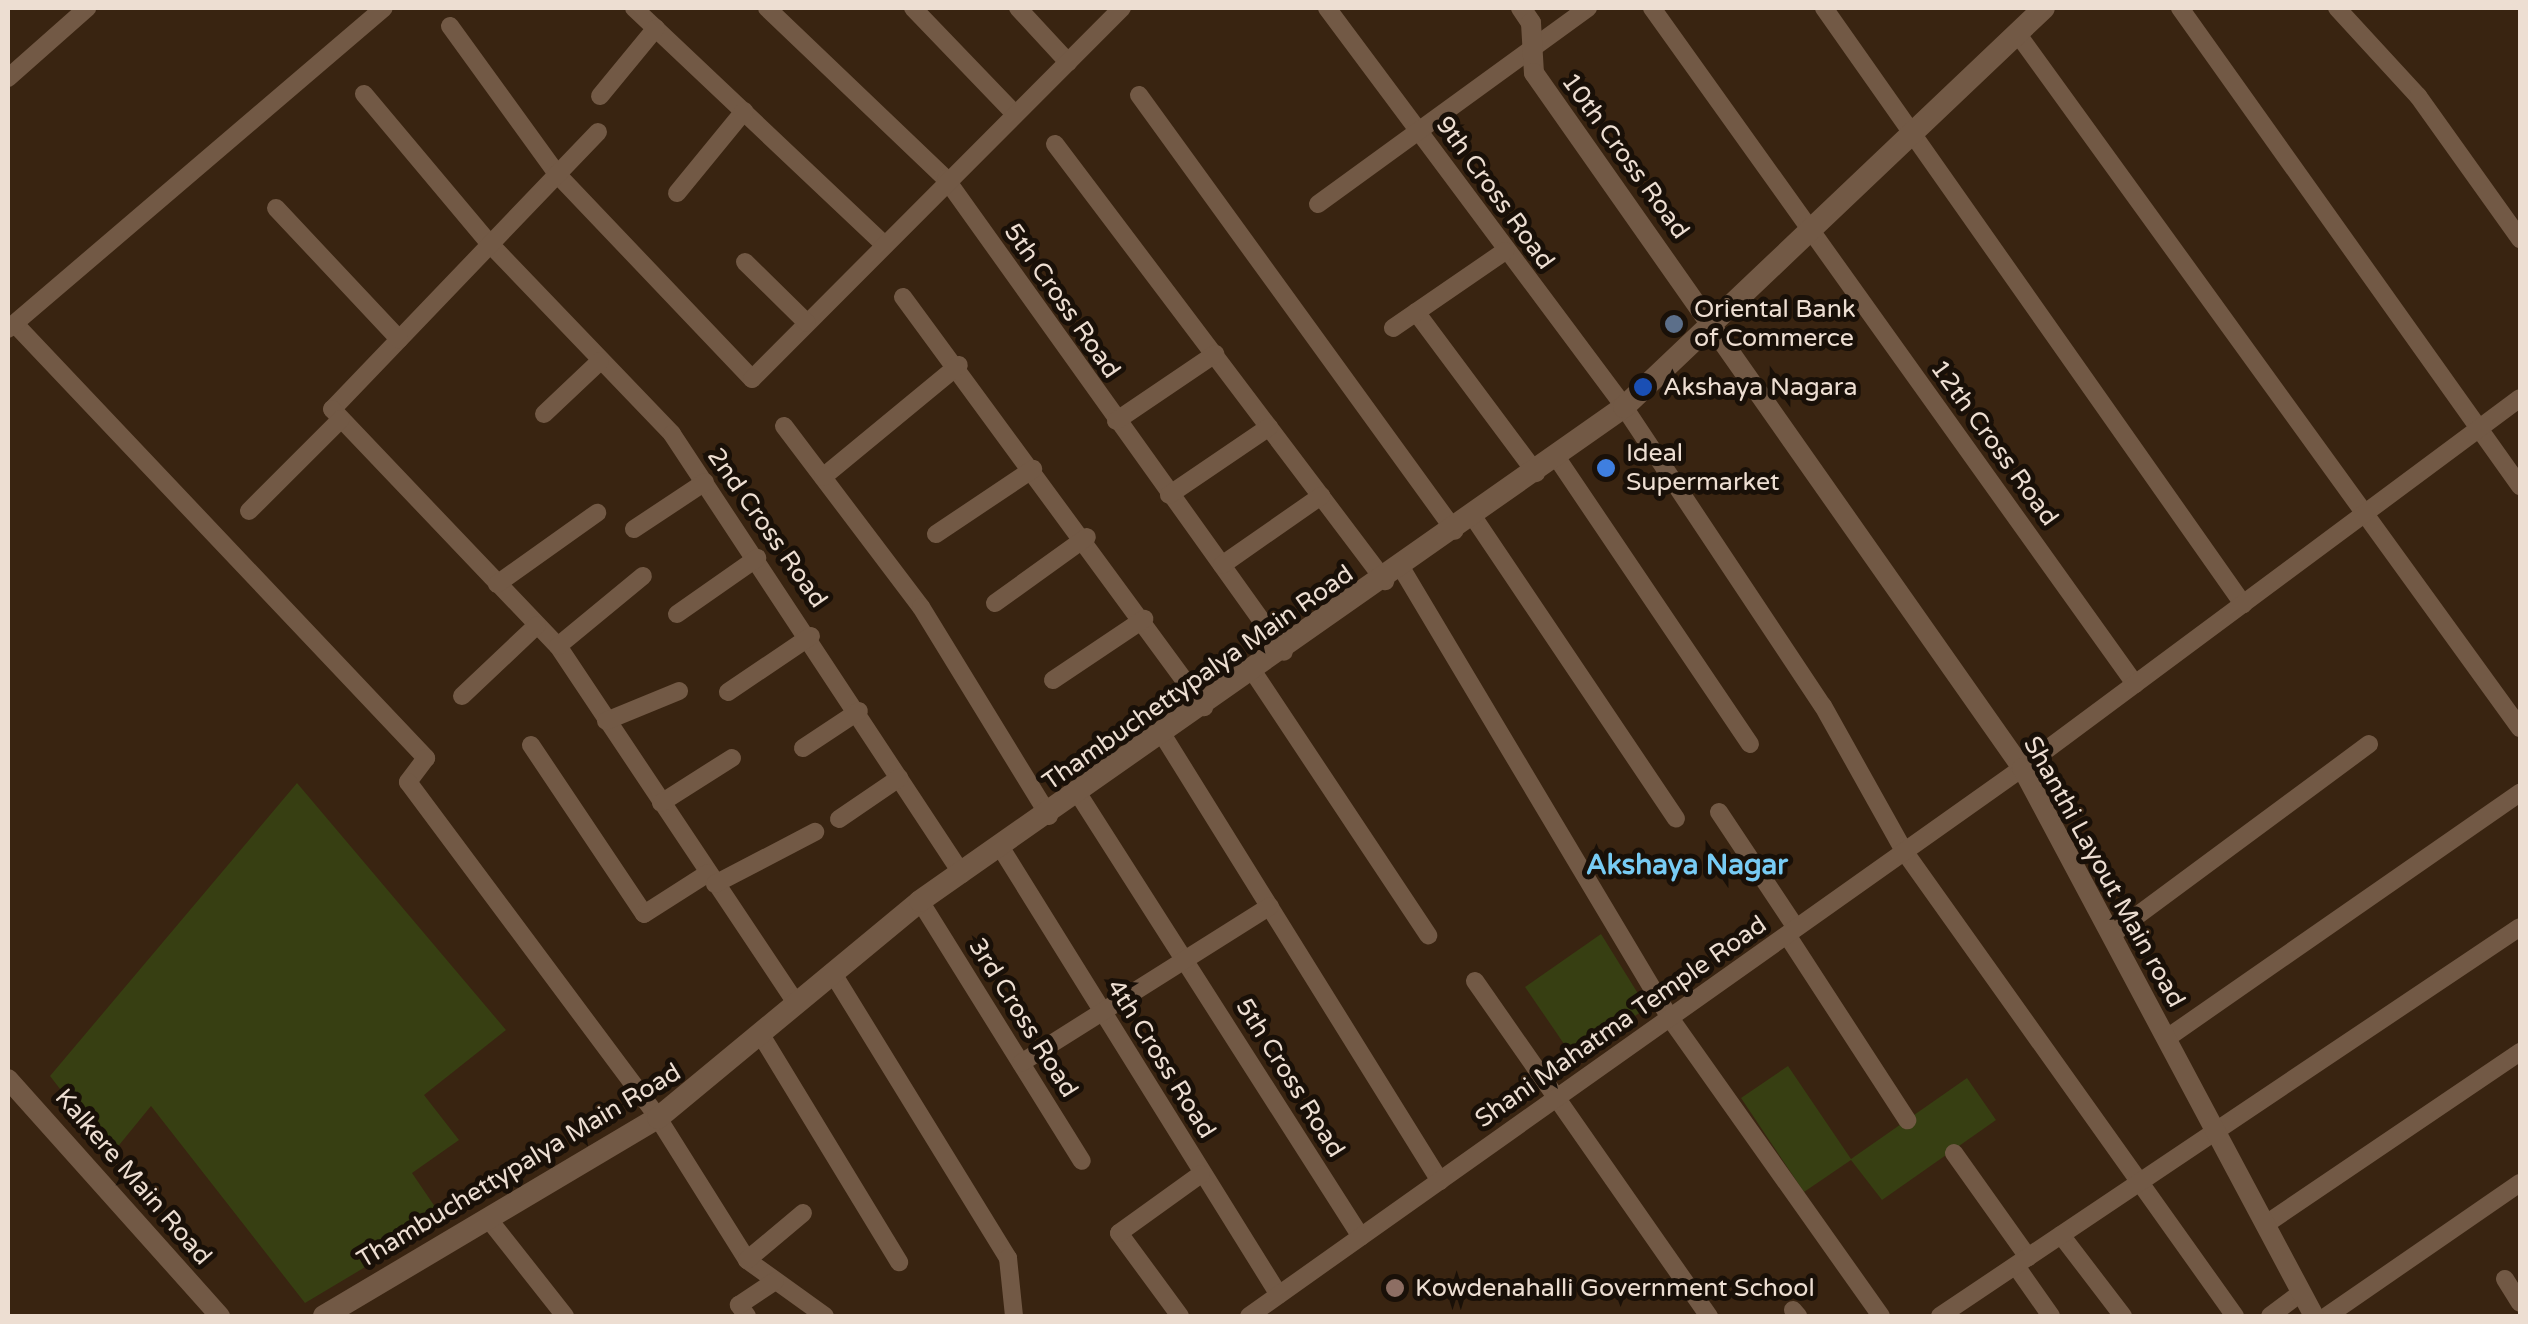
<!DOCTYPE html>
<html>
<head>
<meta charset="utf-8">
<style>
	body { margin:0 }
	#map { position:relative; width:2528px; height:1324px; overflow:hidden; background:#392411; font-family:"Varela Round",sans-serif }
	div>[style] { position:absolute }
	.green>* { inset:0; background:#373f12 }
	.minor>* { height:18px; margin:-9px; padding:0 9px; transform-origin:9px; border-radius:9px; background:#725945 }
	.tertiary>* { height:20px; margin:-10px; padding:0 10px; transform-origin:10px; border-radius:10px; background:#725945 }
	.secondary>* { height:22px; margin:-11px; padding:0 11px; transform-origin:11px; border-radius:11px; background:#725945 }
	.dots>* { width:28px; height:28px; translate:-50% -50%; box-sizing:border-box; border:5px solid #191008; border-radius:50% }
	span { translate:-50% -50%; white-space:nowrap; text-align:center; line-height:1.15; -webkit-text-stroke:10px #191008; paint-order:stroke }
	.street-label { font-size:25px; color:#edded2 }
	.poi-label { font-size:25px; color:#edded2 }
	.left { translate:0 -50%; text-align:left }
	.neighbourhood-label { font-size:28px; color:#77cbf4; font-weight:700 }
	.frame { position:absolute; inset:0; border:10px solid #edded2; pointer-events:none }
</style>
</head>
<body>
<div id="map">
	<div class="green">
		<i style="clip-path:polygon(297px 783px,506px 1030px,424px 1095px,459px 1140px,412px 1173px,444px 1220px,305px 1303px,151px 1106px,111px 1155px,50px 1076px)"></i>
		<i style="clip-path:polygon(1601px 934px,1647px 1008px,1573px 1057px,1525px 987px)"></i>
		<i style="clip-path:polygon(1788px 1066px,1851px 1159px,1967px 1078px,1996px 1120px,1882px 1200px,1851px 1160px,1804px 1192px,1741px 1098px)"></i>
	</div>
	<div class="minor">
		<i style="left:634px;top:8px;width:345px;rotate:43.4deg"></i>
		<i style="left:767px;top:8px;width:248px;rotate:43.7deg"></i>
		<i style="left:946px;top:179px;width:581px;rotate:54.45deg"></i>
		<i style="left:913px;top:8px;width:147px;rotate:46.1deg"></i>
		<i style="left:1018px;top:8px;width:74px;rotate:47.2deg"></i>
		<i style="left:1327px;top:8px;width:497px;rotate:53.3deg"></i>
		<i style="left:1624px;top:407px;width:359px;rotate:56.4deg"></i>
		<i style="left:1823px;top:706px;width:166px;rotate:60.8deg"></i>
		<i style="left:1904px;top:851px;width:571px;rotate:54.56deg"></i>
		<i style="left:1652px;top:8px;width:831px;rotate:54.45deg"></i>
		<i style="left:1824px;top:8px;width:729px;rotate:54.89deg"></i>
		<i style="left:2180px;top:8px;width:587px;rotate:54.58deg"></i>
		<i style="left:2337px;top:8px;width:120px;rotate:47.4deg"></i>
		<i style="left:2418px;top:96px;width:176px;rotate:54.5deg"></i>
		<i style="left:450px;top:26px;width:183px;rotate:54.1deg"></i>
		<i style="left:557px;top:174px;width:283px;rotate:46.4deg"></i>
		<i style="left:752px;top:379px;width:524px;rotate:-45.08deg"></i>
		<i style="left:2017px;top:33px;width:858px;rotate:54.11deg"></i>
		<i style="left:8px;top:78px;width:106px;rotate:-41.5deg"></i>
		<i style="left:364px;top:94px;width:196px;rotate:50deg"></i>
		<i style="left:490px;top:244px;width:263px;rotate:46.2deg"></i>
		<i style="left:672px;top:434px;width:527px;rotate:56.61deg"></i>
		<i style="left:1139px;top:95px;width:538px;rotate:54.07deg"></i>
		<i style="left:600px;top:96px;width:88px;rotate:-50.5deg"></i>
		<i style="left:598px;top:132px;width:384px;rotate:133.8deg"></i>
		<i style="left:332px;top:409px;width:327px;rotate:46.4deg"></i>
		<i style="left:558px;top:646px;width:429px;rotate:56.3deg"></i>
		<i style="left:1055px;top:144px;width:548px;rotate:52.94deg"></i>
		<i style="left:677px;top:193px;width:106px;rotate:-50.7deg"></i>
		<i style="left:1318px;top:204px;width:334px;rotate:-36deg"></i>
		<i style="left:276px;top:208px;width:180px;rotate:46.8deg"></i>
		<i style="left:745px;top:262px;width:87px;rotate:44.5deg"></i>
		<i style="left:903px;top:297px;width:509px;rotate:53.72deg"></i>
		<i style="left:1416px;top:312px;width:201px;rotate:53.3deg"></i>
		<i style="left:15px;top:324px;width:598px;rotate:46.56deg"></i>
		<i style="left:426px;top:758px;width:30px;rotate:127deg"></i>
		<i style="left:408px;top:782px;width:419px;rotate:53.3deg"></i>
		<i style="left:658px;top:1118px;width:168px;rotate:57.9deg"></i>
		<i style="left:747px;top:1260px;width:96px;rotate:35.7deg"></i>
		<i style="left:1393px;top:328px;width:136px;rotate:-34.5deg"></i>
		<i style="left:8px;top:329px;width:494px;rotate:-40.5deg"></i>
		<i style="left:544px;top:414px;width:77px;rotate:-43.4deg"></i>
		<i style="left:1116px;top:421px;width:120px;rotate:-34.1deg"></i>
		<i style="left:784px;top:426px;width:227px;rotate:52.9deg"></i>
		<i style="left:921px;top:607px;width:245px;rotate:58.5deg"></i>
		<i style="left:1557px;top:458px;width:345px;rotate:56deg"></i>
		<i style="left:823px;top:477px;width:176px;rotate:-39.5deg"></i>
		<i style="left:1169px;top:495px;width:121px;rotate:-34.2deg"></i>
		<i style="left:249px;top:511px;width:130px;rotate:-45deg"></i>
		<i style="left:1474px;top:518px;width:362px;rotate:56.1deg"></i>
		<i style="left:634px;top:529px;width:85px;rotate:-33.5deg"></i>
		<i style="left:936px;top:534px;width:117px;rotate:-33.8deg"></i>
		<i style="left:1222px;top:565px;width:121px;rotate:-34.9deg"></i>
		<i style="left:1402px;top:569px;width:523px;rotate:59.17deg"></i>
		<i style="left:1670px;top:1018px;width:365px;rotate:54.7deg"></i>
		<i style="left:497px;top:584px;width:123px;rotate:-35.4deg"></i>
		<i style="left:995px;top:603px;width:113px;rotate:-35.7deg"></i>
		<i style="left:677px;top:614px;width:98px;rotate:-35deg"></i>
		<i style="left:558px;top:646px;width:110px;rotate:-39.5deg"></i>
		<i style="left:1254px;top:673px;width:315px;rotate:56.4deg"></i>
		<i style="left:1053px;top:680px;width:110px;rotate:-33.8deg"></i>
		<i style="left:728px;top:692px;width:100px;rotate:-34deg"></i>
		<i style="left:462px;top:696px;width:103px;rotate:-43.4deg"></i>
		<i style="left:606px;top:721px;width:79px;rotate:-22.3deg"></i>
		<i style="left:1164px;top:737px;width:523px;rotate:58.13deg"></i>
		<i style="left:531px;top:745px;width:203px;rotate:56.2deg"></i>
		<i style="left:644px;top:914px;width:76px;rotate:-32.6deg"></i>
		<i style="left:803px;top:748px;width:67px;rotate:-33.5deg"></i>
		<i style="left:1079px;top:795px;width:524px;rotate:57.46deg"></i>
		<i style="left:661px;top:803px;width:84px;rotate:-32.4deg"></i>
		<i style="left:1719px;top:812px;width:139px;rotate:56.4deg"></i>
		<i style="left:839px;top:819px;width:73px;rotate:-34.3deg"></i>
		<i style="left:1001px;top:848px;width:526px;rotate:58.12deg"></i>
		<i style="left:715px;top:884px;width:113px;rotate:-27.5deg"></i>
		<i style="left:920px;top:901px;width:306px;rotate:58.1deg"></i>
		<i style="left:1787px;top:935px;width:221px;rotate:57deg"></i>
		<i style="left:2111px;top:935px;width:321px;rotate:-36.5deg"></i>
		<i style="left:832px;top:972px;width:336px;rotate:58.4deg"></i>
		<i style="left:1008px;top:1258px;width:58px;rotate:84.1deg"></i>
		<i style="left:1475px;top:981px;width:409px;rotate:55.1deg"></i>
		<i style="left:761px;top:1035px;width:266px;rotate:58.7deg"></i>
		<i style="left:2167px;top:1038px;width:430px;rotate:-34.8deg"></i>
		<i style="left:1021px;top:1063px;width:294px;rotate:-32.2deg"></i>
		<i style="left:1954px;top:1153px;width:128px;rotate:54.6deg"></i>
		<i style="left:490px;top:1221px;width:121px;rotate:51.7deg"></i>
		<i style="left:2266px;top:1224px;width:307px;rotate:-34.1deg"></i>
		<i style="left:2061px;top:1235px;width:102px;rotate:52.6deg"></i>
		<i style="left:747px;top:1260px;width:73px;rotate:-40deg"></i>
		<i style="left:2016px;top:1266px;width:61px;rotate:55deg"></i>
		<i style="left:2505px;top:1279px;width:28px;rotate:58deg"></i>
		<i style="left:1793px;top:1310px;width:8px;rotate:50deg"></i>
		<i style="left:747px;top:1316px;width:14px;rotate:-126deg"></i>
		<i style="left:739px;top:1305px;width:43px;rotate:-33.7deg"></i>
		<i style="left:1180px;top:1316px;width:103px;rotate:-126.3deg"></i>
		<i style="left:1119px;top:1233px;width:101px;rotate:-35.7deg"></i>
		<i style="left:1249px;top:1316px;width:948px;rotate:-35.33deg"></i>
		<i style="left:2022px;top:768px;width:620px;rotate:-36.61deg"></i>
		<i style="left:1940px;top:1316px;width:698px;rotate:-33.85deg"></i>
		<i style="left:2270px;top:1316px;width:39px;rotate:-37deg"></i>
		<i style="left:2327px;top:1316px;width:234px;rotate:-34.6deg"></i>
	</div>
	<div class="tertiary">
		<i style="left:1521px;top:8px;width:18px;rotate:56deg"></i>
		<i style="left:1531px;top:23px;width:50px;rotate:86.6deg"></i>
		<i style="left:1534px;top:73px;width:849px;rotate:54.93deg"></i>
		<i style="left:2022px;top:768px;width:621px;rotate:61.95deg"></i>
		<i style="left:8px;top:1079px;width:318px;rotate:48.2deg"></i>
	</div>
	<div class="secondary">
		<i style="left:324px;top:1316px;width:388px;rotate:-30.7deg"></i>
		<i style="left:658px;top:1118px;width:340px;rotate:-39.6deg"></i>
		<i style="left:920px;top:901px;width:860px;rotate:-35.06deg"></i>
		<i style="left:1624px;top:407px;width:579px;rotate:-43.53deg"></i>
	</div>
	<div class="dots">
		<i style="left:1674px;top:324px;background:#5c6f8a"></i>
		<i style="left:1643px;top:387px;background:#1a4fb4"></i>
		<i style="left:1606px;top:468px;background:#3f7fe0"></i>
		<i style="left:1395px;top:1288px;background:#8d6e63"></i>
	</div>
	<div class="street-label">
		<span style="left:1625px;top:156px;rotate:54deg">10th Cross Road</span>
		<span style="left:1495px;top:193px;rotate:54deg">9th Cross Road</span>
		<span style="left:1062px;top:301px;rotate:55deg">5th Cross Road</span>
		<span style="left:1994px;top:443px;rotate:54deg">12th Cross Road</span>
		<span style="left:767px;top:528px;rotate:55deg">2nd Cross Road</span>
		<span style="left:1198px;top:678px;rotate:-35deg">Thambuchettypalya Main Road</span>
		<span style="left:2104px;top:872px;rotate:61deg">Shanthi Layout Main road</span>
		<span style="left:1023px;top:1018px;rotate:58deg">3rd Cross Road</span>
		<span style="left:1621px;top:1022px;rotate:-35deg">Shani Mahatma Temple Road</span>
		<span style="left:1161px;top:1059px;rotate:58deg">4th Cross Road</span>
		<span style="left:1290px;top:1078px;rotate:58deg">5th Cross Road</span>
		<span style="left:519px;top:1166px;rotate:-31deg">Thambuchettypalya Main Road</span>
		<span style="left:133px;top:1177px;rotate:49deg">Kalkere Main Road</span>
	</div>
	<div class="poi-label">
		<span class="left" style="left:1694px;top:324px">Oriental Bank<br>of Commerce</span>
		<span class="left" style="left:1663px;top:387px">Akshaya Nagara</span>
		<span class="left" style="left:1626px;top:468px">Ideal<br>Supermarket</span>
		<span class="left" style="left:1415px;top:1288px">Kowdenahalli Government School</span>
	</div>
	<div class="neighbourhood-label">
		<span style="left:1687px;top:865px">Akshaya Nagar</span>
	</div>
	<div class="frame"></div>
</div>
</body>
</html>
